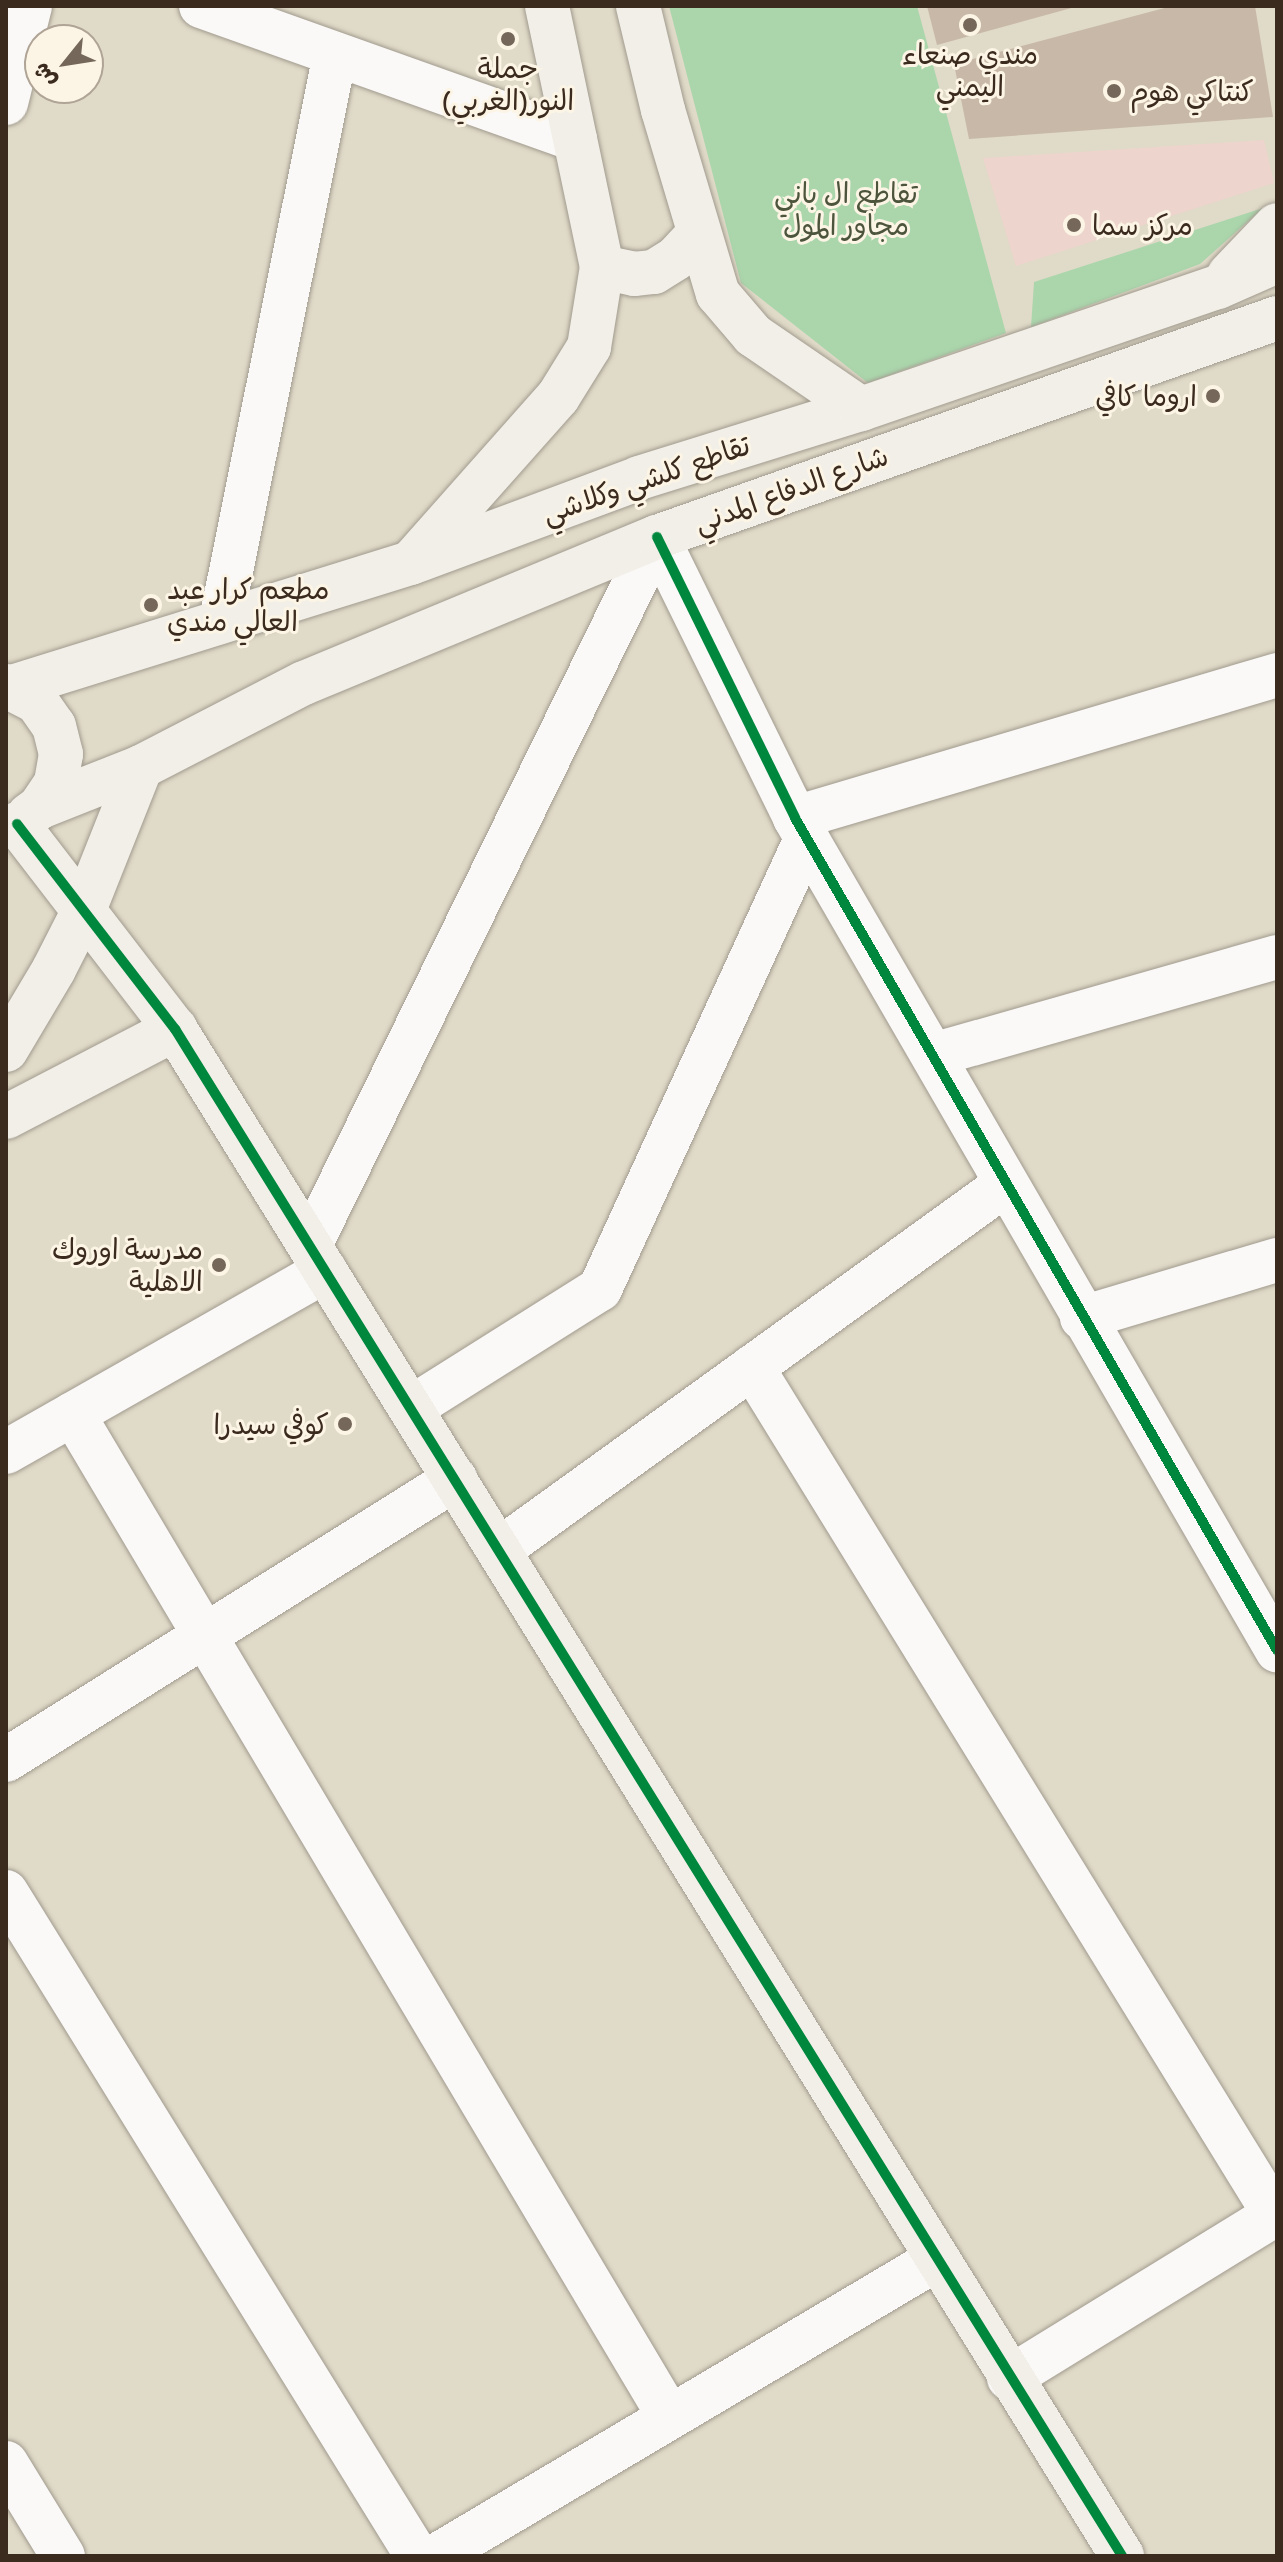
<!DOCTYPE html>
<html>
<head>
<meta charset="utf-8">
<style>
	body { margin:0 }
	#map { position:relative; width:1283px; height:2562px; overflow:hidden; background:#e0dac8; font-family:Itim,"Playpen Sans Arabic",sans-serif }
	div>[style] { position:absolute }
	.built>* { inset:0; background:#edd4cc }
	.green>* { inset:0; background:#abd6ac }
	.building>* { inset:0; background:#c8b8a7 }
	.roads { filter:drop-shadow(0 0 2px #a19b8f) drop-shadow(0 0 2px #a19b8f) }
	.street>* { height:44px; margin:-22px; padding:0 22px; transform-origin:22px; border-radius:22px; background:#faf9f7 }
	.secondary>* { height:44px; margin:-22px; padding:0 22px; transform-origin:22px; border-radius:22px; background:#f2efe8 }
	.cycleway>* { height:10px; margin:-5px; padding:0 5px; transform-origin:5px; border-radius:5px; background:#00873e }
	.dots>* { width:22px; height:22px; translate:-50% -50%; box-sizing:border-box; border:4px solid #fcf5e5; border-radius:50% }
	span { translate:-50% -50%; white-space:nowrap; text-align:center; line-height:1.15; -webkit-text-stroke:6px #fcf5e5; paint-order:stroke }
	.poi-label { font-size:28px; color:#3b2a1e }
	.left { translate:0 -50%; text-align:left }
	.right { translate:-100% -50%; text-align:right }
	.park-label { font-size:28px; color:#4c543c }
	.street-label { font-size:28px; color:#3b2a1e }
	.frame { position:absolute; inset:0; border:8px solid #3b2a1e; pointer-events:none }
	.north { position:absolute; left:24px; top:24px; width:80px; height:80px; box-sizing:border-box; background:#fcf5e5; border:2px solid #afa495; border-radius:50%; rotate:240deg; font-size:22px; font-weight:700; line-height:32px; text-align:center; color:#3b2a1e }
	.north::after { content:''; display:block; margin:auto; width:28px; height:36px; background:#75685a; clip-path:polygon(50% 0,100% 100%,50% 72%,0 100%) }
</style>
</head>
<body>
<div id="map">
	<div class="built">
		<i style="clip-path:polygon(1264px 140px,1274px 183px,1016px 266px,983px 158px)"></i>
	</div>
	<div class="green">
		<i style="clip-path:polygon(669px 6px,917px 6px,1006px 333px,868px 383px,741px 283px)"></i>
		<i style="clip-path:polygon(1263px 208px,1200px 264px,1031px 327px,1034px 282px)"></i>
	</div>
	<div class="building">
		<i style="clip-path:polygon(927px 6px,1075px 6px,1075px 7px,937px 45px)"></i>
		<i style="clip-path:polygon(1172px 6px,1255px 6px,1273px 117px,969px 139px,954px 64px)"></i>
	</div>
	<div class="roads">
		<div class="street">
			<i style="left:201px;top:6px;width:397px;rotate:19.6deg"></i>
			<i style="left:6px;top:103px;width:100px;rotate:-76.1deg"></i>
			<i style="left:657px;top:537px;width:313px;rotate:63.8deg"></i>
			<i style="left:795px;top:818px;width:962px;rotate:59.92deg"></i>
			<i style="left:221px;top:621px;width:578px;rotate:-78.63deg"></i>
			<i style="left:795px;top:818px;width:503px;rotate:-16.52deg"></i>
			<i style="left:933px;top:1055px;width:358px;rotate:-15.9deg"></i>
			<i style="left:310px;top:1245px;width:788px;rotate:-63.89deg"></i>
			<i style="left:1082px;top:1318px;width:203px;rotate:-16.6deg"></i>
			<i style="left:752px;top:1367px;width:996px;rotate:58.34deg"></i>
			<i style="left:411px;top:1408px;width:223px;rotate:-32.2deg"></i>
			<i style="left:600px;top:1289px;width:497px;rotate:-65.4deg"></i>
			<i style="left:73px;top:1414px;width:1166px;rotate:59.26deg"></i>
			<i style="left:6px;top:1452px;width:367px;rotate:-29.6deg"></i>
			<i style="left:499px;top:1550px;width:625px;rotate:-35.83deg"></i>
			<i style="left:6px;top:1760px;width:530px;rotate:-32.04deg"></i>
			<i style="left:6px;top:1892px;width:781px;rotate:58.24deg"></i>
			<i style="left:1009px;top:2378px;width:315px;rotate:-31.6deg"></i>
			<i style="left:6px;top:2463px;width:109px;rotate:58.5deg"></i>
			<i style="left:436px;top:2556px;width:582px;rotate:-30.66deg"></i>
		</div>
		<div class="secondary">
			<i style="left:638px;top:6px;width:107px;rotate:76.5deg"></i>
			<i style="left:663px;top:110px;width:192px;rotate:73.4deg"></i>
			<i style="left:718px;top:294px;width:54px;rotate:49.5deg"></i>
			<i style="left:753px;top:335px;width:131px;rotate:34.4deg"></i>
			<i style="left:602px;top:267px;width:33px;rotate:12deg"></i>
			<i style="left:634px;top:274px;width:20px;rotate:-6deg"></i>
			<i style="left:654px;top:272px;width:26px;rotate:-32deg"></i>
			<i style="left:676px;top:258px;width:34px;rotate:-47deg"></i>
			<i style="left:1229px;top:275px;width:69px;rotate:-46.2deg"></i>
			<i style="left:415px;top:558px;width:215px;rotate:-48.4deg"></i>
			<i style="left:558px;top:397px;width:59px;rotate:-58.2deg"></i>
			<i style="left:589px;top:347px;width:81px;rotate:-80.8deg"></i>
			<i style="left:602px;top:267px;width:267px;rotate:-101.9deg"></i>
			<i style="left:6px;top:686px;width:35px;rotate:27deg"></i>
			<i style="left:37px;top:702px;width:29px;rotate:55deg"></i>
			<i style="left:54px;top:726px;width:29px;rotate:76deg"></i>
			<i style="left:61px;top:754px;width:29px;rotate:100deg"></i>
			<i style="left:56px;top:783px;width:29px;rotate:124deg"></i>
			<i style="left:40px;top:807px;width:14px;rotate:144deg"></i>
			<i style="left:12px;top:687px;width:418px;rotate:-17.3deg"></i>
			<i style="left:411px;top:563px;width:243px;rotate:-20.4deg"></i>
			<i style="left:639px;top:478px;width:232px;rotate:-17.3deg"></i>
			<i style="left:861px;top:409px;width:377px;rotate:-18.9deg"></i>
			<i style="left:1218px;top:287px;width:64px;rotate:-23.8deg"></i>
			<i style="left:40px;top:807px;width:109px;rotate:-21.6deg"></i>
			<i style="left:141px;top:767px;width:183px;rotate:-27.3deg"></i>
			<i style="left:304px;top:683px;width:382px;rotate:-22.5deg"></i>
			<i style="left:657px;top:537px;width:658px;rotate:-19.45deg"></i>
			<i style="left:17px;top:824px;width:259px;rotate:52.4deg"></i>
			<i style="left:175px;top:1029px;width:1797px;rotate:58.19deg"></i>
			<i style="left:6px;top:1050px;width:94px;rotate:-59.3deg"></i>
			<i style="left:54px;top:969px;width:66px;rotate:-63deg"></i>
			<i style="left:84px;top:910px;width:154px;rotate:-68.3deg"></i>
			<i style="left:6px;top:1117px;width:191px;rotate:-27.5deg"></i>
		</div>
	</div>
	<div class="cycleway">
		<i style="left:657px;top:537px;width:313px;rotate:63.8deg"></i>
		<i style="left:795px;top:818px;width:962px;rotate:59.92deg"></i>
		<i style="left:17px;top:824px;width:259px;rotate:52.4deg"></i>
		<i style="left:175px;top:1029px;width:1797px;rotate:58.19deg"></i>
	</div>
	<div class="dots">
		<i style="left:970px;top:25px;background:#75685a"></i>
		<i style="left:508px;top:39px;background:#75685a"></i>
		<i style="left:1114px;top:91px;background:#75685a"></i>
		<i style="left:1074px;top:225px;background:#75685a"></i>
		<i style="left:1213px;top:396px;background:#75685a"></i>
		<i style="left:151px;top:605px;background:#75685a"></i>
		<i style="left:219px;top:1265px;background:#75685a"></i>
		<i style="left:345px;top:1424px;background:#75685a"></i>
	</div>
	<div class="poi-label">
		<span style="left:970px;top:70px">مندي صنعاء<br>اليمني</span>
		<span style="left:508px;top:84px">جملة<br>النور(الغربي)</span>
		<span class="left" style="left:1130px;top:91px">كنتاكي هوم</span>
		<span class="left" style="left:1092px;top:225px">مركز سما</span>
		<span class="right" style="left:1197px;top:396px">اروما كافي</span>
		<span class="left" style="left:167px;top:605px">مطعم كرار عبد<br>العالي مندي</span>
		<span class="right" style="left:203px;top:1265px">مدرسة اوروك<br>الاهلية</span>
		<span class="right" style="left:329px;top:1424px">كوفي سيدرا</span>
	</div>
	<div class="park-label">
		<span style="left:846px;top:209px">تقاطع ال باني<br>مجاور المول</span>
	</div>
	<div class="street-label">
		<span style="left:646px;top:479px;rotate:-19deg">تقاطع كلشي وكلاشي</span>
		<span style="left:791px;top:489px;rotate:-20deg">شارع الدفاع المدني</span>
	</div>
	<div class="frame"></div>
	<div class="north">ش</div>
</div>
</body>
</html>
